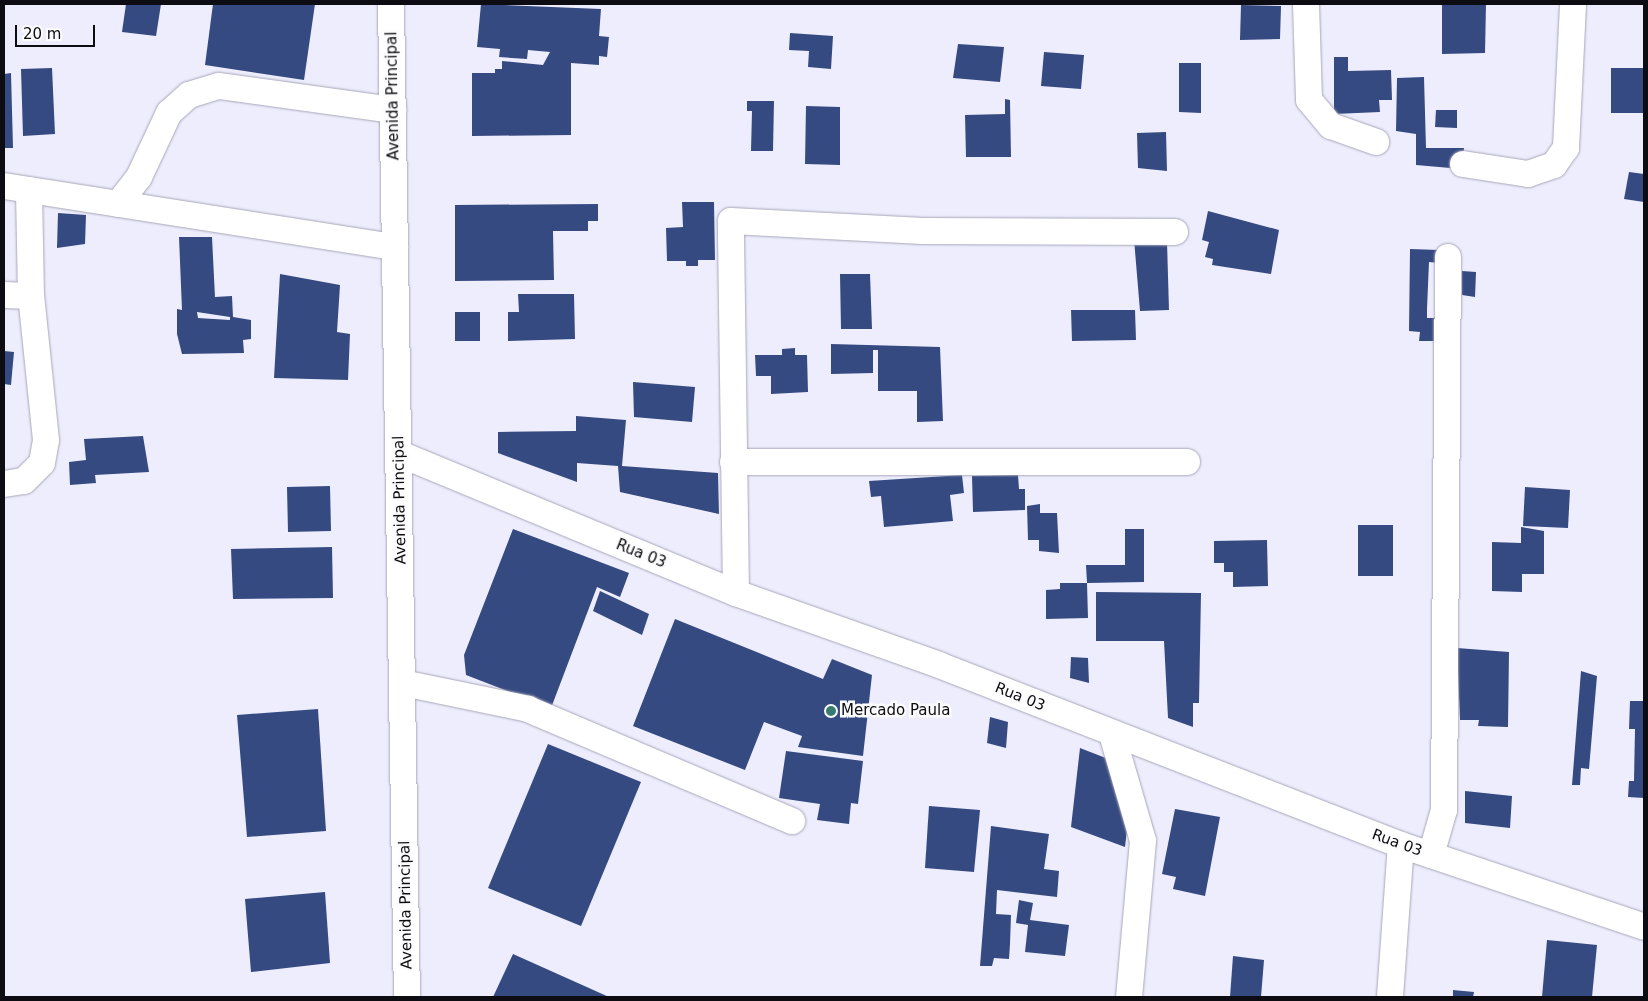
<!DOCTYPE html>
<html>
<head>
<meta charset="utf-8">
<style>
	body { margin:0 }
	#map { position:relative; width:1648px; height:1001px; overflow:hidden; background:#eeedfd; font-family:"DejaVu Sans",sans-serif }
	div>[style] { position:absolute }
	.building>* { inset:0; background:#354a81 }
	.roads { filter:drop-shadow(0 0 1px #a7a6b9) drop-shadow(0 0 1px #a7a6b9) }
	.minor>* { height:26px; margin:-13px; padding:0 13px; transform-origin:13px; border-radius:13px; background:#fff }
	.dots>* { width:14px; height:14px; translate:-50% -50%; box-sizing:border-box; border:2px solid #fcfcfc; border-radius:50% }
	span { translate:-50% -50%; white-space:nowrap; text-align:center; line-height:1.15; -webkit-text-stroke:5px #fcfcfc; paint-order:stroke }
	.street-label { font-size:15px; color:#0c0c12 }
	.poi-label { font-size:15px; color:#0c0c12 }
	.left { translate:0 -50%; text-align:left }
	.frame { position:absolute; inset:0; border:5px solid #0c0c12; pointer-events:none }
	.scale { position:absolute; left:15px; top:25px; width:80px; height:22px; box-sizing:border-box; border:2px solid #0c0c12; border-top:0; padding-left:6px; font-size:15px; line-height:18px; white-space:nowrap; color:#0c0c12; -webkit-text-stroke:4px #fcfcfc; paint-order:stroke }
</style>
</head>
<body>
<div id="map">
	<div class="building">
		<i style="clip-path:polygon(126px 4px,161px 4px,156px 36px,122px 32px)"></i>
		<i style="clip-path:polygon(213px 4px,315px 4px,304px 80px,205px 65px)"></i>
		<i style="clip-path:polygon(481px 4px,601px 9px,599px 36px,609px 37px,607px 57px,599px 56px,599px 65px,571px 63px,571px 135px,472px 136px,472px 73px,495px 73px,495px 69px,502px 69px,502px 61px,543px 65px,550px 52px,528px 50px,527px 59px,499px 57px,500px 49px,477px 47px)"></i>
		<i style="clip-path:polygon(1442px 4px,1486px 4px,1485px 53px,1442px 54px)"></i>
		<i style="clip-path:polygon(1241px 5px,1281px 6px,1280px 39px,1240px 40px)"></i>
		<i style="clip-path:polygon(790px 33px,833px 36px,831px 69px,808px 67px,809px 51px,789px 50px)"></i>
		<i style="clip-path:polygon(958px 44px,1004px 47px,1000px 82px,953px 78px)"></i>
		<i style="clip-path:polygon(1044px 52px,1084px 55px,1081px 89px,1041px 86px)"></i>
		<i style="clip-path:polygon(1334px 57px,1348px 57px,1348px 71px,1391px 70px,1392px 100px,1379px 100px,1380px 112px,1334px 114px)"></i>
		<i style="clip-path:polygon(1179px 63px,1201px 63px,1201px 113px,1179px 112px)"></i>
		<i style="clip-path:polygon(52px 68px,55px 134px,23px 136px,21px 69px)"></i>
		<i style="clip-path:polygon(1611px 68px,1644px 68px,1644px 113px,1611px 113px)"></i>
		<i style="clip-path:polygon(11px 73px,13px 148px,4px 148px,4px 74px)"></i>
		<i style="clip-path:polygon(1424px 77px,1426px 148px,1464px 148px,1462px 169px,1416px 165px,1416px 134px,1396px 131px,1397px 78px)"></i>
		<i style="clip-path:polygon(1005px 99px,1010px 100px,1011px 157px,966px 157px,965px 115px,1005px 114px)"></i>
		<i style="clip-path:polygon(747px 101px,774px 101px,773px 151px,751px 151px,752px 111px,747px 111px)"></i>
		<i style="clip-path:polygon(806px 106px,840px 107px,840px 165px,805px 164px)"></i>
		<i style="clip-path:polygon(1436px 110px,1457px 110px,1457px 128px,1435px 127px)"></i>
		<i style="clip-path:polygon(1166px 132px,1167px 171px,1138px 168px,1137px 133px)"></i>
		<i style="clip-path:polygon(1629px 172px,1644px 174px,1644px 202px,1624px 199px)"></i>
		<i style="clip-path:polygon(682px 202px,714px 202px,715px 260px,698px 260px,698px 266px,686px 266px,686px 261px,667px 261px,666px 228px,683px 227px)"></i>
		<i style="clip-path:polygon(598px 204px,598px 221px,588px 221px,588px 231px,553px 231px,554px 280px,455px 281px,455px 205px)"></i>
		<i style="clip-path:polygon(1208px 211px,1279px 230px,1271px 274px,1212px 265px,1213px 259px,1205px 257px,1209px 242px,1202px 240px)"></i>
		<i style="clip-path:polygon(58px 213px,86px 215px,85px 244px,57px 248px)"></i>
		<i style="clip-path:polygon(evenodd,179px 237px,212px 237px,215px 297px,232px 296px,233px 317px,251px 320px,251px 339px,243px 340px,244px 353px,182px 354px,177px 334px,177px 309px,182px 310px,179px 237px,197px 312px,230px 317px,230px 320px,198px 318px,197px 312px)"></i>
		<i style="clip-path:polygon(1134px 239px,1167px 242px,1169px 310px,1140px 311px)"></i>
		<i style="clip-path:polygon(1410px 249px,1439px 250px,1439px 263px,1429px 262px,1427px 309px,1427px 318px,1438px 318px,1438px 341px,1419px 341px,1420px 332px,1409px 331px)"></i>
		<i style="clip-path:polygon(1462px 271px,1476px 272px,1475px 297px,1462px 295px)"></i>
		<i style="clip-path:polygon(280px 274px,340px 285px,337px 332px,350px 334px,348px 380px,274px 378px)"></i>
		<i style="clip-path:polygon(840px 274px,870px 274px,872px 329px,841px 329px)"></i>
		<i style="clip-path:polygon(518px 294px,574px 294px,575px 339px,508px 341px,508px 312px,519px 312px)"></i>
		<i style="clip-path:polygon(1071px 310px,1135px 310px,1136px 340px,1072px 341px)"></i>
		<i style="clip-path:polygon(455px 312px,480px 312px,480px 341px,455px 341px)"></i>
		<i style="clip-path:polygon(831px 344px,940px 347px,943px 421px,917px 422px,917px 391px,878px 391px,878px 350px,873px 350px,873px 373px,831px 374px)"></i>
		<i style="clip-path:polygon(795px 348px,795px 355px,807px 355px,808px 392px,771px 394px,771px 376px,756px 376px,755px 355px,782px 355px,782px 349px)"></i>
		<i style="clip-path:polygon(4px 351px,14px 352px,11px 385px,4px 384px)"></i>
		<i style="clip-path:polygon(633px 382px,695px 387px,692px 422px,634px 417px)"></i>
		<i style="clip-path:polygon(576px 416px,626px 420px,622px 466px,718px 473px,719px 514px,620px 492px,618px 466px,577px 463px,577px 482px,498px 453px,498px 432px,576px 431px)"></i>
		<i style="clip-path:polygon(143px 436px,149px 472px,95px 475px,96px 483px,70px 485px,69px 462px,86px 460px,84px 439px)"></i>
		<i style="clip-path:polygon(962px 475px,964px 493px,950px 495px,953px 521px,884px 527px,881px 496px,871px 497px,869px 481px)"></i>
		<i style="clip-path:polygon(1018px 475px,1019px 489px,1025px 489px,1025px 510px,973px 512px,972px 476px)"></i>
		<i style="clip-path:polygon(330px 486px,331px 531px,288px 532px,287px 487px)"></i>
		<i style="clip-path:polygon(1525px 487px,1570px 490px,1568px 528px,1523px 526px)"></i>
		<i style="clip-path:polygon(1040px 504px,1040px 513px,1057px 513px,1059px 553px,1039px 551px,1039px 540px,1028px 540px,1027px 506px)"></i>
		<i style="clip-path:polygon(1358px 525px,1393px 525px,1393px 576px,1358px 576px)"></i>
		<i style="clip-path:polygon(1521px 527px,1544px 531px,1544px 574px,1522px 574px,1522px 592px,1492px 591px,1492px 542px,1521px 543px)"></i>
		<i style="clip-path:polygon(513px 529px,629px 573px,620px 597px,597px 587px,551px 708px,466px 675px,464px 655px)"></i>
		<i style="clip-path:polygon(1125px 529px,1144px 529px,1144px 582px,1087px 583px,1088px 618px,1046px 619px,1046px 590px,1060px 589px,1060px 583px,1087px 583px,1086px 565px,1125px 565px)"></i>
		<i style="clip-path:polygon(1267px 540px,1268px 586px,1233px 587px,1233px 572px,1224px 572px,1224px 563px,1214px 563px,1214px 541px)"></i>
		<i style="clip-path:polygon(332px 547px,333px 598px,233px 599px,231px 549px)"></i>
		<i style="clip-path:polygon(600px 591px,649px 614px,642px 635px,593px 611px)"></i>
		<i style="clip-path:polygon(1096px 592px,1201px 593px,1199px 703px,1193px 703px,1193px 727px,1168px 718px,1164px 641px,1096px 641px)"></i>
		<i style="clip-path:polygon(675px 619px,823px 679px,832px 659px,872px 675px,863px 756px,798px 747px,802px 736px,764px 722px,745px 770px,633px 726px)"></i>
		<i style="clip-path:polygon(1457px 648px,1509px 652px,1508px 727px,1478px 726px,1479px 720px,1460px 720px)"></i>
		<i style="clip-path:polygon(1071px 657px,1088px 658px,1089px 683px,1070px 678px)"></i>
		<i style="clip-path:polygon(1581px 671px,1597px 676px,1589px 769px,1581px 768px,1580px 785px,1572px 785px)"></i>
		<i style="clip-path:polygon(1630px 701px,1644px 701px,1644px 798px,1628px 797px,1629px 781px,1634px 781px,1635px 729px,1629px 729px)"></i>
		<i style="clip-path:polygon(318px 709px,326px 831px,247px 837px,237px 715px)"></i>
		<i style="clip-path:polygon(990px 717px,1008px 722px,1006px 748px,987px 743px)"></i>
		<i style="clip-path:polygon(548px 744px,641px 782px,581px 926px,488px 888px)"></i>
		<i style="clip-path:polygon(1080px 748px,1134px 769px,1125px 847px,1071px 827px)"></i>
		<i style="clip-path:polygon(786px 751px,863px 761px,858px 804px,851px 803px,849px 824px,817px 820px,820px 804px,779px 798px)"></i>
		<i style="clip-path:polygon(1465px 791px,1512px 796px,1510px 828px,1465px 823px)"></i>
		<i style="clip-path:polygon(929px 806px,980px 810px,974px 872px,925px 868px)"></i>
		<i style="clip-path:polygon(1175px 809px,1220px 817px,1205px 896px,1173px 889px,1176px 877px,1162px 874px)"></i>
		<i style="clip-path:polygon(991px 826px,1049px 834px,1044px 869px,1059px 871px,1057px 897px,997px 890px,996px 914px,1011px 915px,1010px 944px,1009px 959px,994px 958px,992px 966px,980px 966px)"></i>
		<i style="clip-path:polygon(325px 892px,330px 963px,251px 972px,245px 899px)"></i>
		<i style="clip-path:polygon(1019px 900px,1033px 903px,1030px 920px,1069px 925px,1065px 956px,1025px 952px,1028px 925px,1016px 923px)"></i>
		<i style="clip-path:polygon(1547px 940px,1597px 945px,1592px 997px,1542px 997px)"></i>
		<i style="clip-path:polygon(513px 954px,609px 997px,493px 997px)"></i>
		<i style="clip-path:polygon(1233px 956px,1264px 960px,1261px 997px,1230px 997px)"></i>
		<i style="clip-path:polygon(1453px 990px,1474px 992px,1473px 997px,1453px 997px)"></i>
	</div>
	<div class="roads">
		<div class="minor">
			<i style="left:391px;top:4px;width:993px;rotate:89.08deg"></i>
			<i style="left:1306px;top:4px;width:96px;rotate:88.2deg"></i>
			<i style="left:1309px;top:100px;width:34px;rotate:50deg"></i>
			<i style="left:1331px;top:126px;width:48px;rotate:19.6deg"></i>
			<i style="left:1463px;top:164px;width:66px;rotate:8.7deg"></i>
			<i style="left:1528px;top:174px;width:28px;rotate:-19deg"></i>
			<i style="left:1554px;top:165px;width:21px;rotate:-55deg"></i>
			<i style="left:1566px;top:148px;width:144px;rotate:-87.2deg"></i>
			<i style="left:4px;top:186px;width:396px;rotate:8.9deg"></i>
			<i style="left:118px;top:204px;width:34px;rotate:-52deg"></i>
			<i style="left:139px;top:177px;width:71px;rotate:-64.9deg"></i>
			<i style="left:169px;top:113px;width:27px;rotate:-42deg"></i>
			<i style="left:189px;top:95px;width:31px;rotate:-17deg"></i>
			<i style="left:219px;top:86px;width:176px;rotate:7.9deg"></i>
			<i style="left:4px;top:295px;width:27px;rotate:2deg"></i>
			<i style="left:400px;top:454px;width:364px;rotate:22.5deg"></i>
			<i style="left:736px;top:593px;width:215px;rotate:19.5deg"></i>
			<i style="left:939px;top:665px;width:496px;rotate:21.3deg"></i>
			<i style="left:1401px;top:845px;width:256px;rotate:18.6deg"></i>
			<i style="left:733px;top:462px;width:454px"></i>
			<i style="left:4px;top:484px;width:20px;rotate:-9deg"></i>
			<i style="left:24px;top:481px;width:25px;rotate:-45deg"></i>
			<i style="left:42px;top:463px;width:23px;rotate:-80deg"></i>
			<i style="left:46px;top:440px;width:145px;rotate:-95.9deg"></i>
			<i style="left:31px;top:296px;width:106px;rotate:-91.1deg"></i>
			<i style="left:736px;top:593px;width:372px;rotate:-90.8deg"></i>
			<i style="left:731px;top:221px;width:192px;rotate:3deg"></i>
			<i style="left:923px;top:231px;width:252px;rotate:0.2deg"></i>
			<i style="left:403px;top:683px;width:128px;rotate:11.7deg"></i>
			<i style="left:528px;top:709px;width:287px;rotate:23deg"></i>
			<i style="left:1112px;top:734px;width:111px;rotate:73.8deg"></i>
			<i style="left:1143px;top:841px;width:157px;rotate:95.1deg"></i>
			<i style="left:1431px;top:855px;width:47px;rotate:-73.9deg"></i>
			<i style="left:1444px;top:810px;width:553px;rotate:-89.59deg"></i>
			<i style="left:1390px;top:997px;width:152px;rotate:-85.9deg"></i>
		</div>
	</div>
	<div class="dots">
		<i style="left:831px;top:711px;background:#367b70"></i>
	</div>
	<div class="street-label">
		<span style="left:393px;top:96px;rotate:-91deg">Avenida Principal</span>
		<span style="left:400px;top:500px;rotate:-91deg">Avenida Principal</span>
		<span style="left:641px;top:554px;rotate:22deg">Rua 03</span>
		<span style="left:1020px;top:697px;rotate:22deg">Rua 03</span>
		<span style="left:1397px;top:843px;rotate:20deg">Rua 03</span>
		<span style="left:406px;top:905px;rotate:-91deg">Avenida Principal</span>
	</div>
	<div class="poi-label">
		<span class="left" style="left:841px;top:711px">Mercado Paula</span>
	</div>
	<div class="frame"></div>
	<div class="scale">20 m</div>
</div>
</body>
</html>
